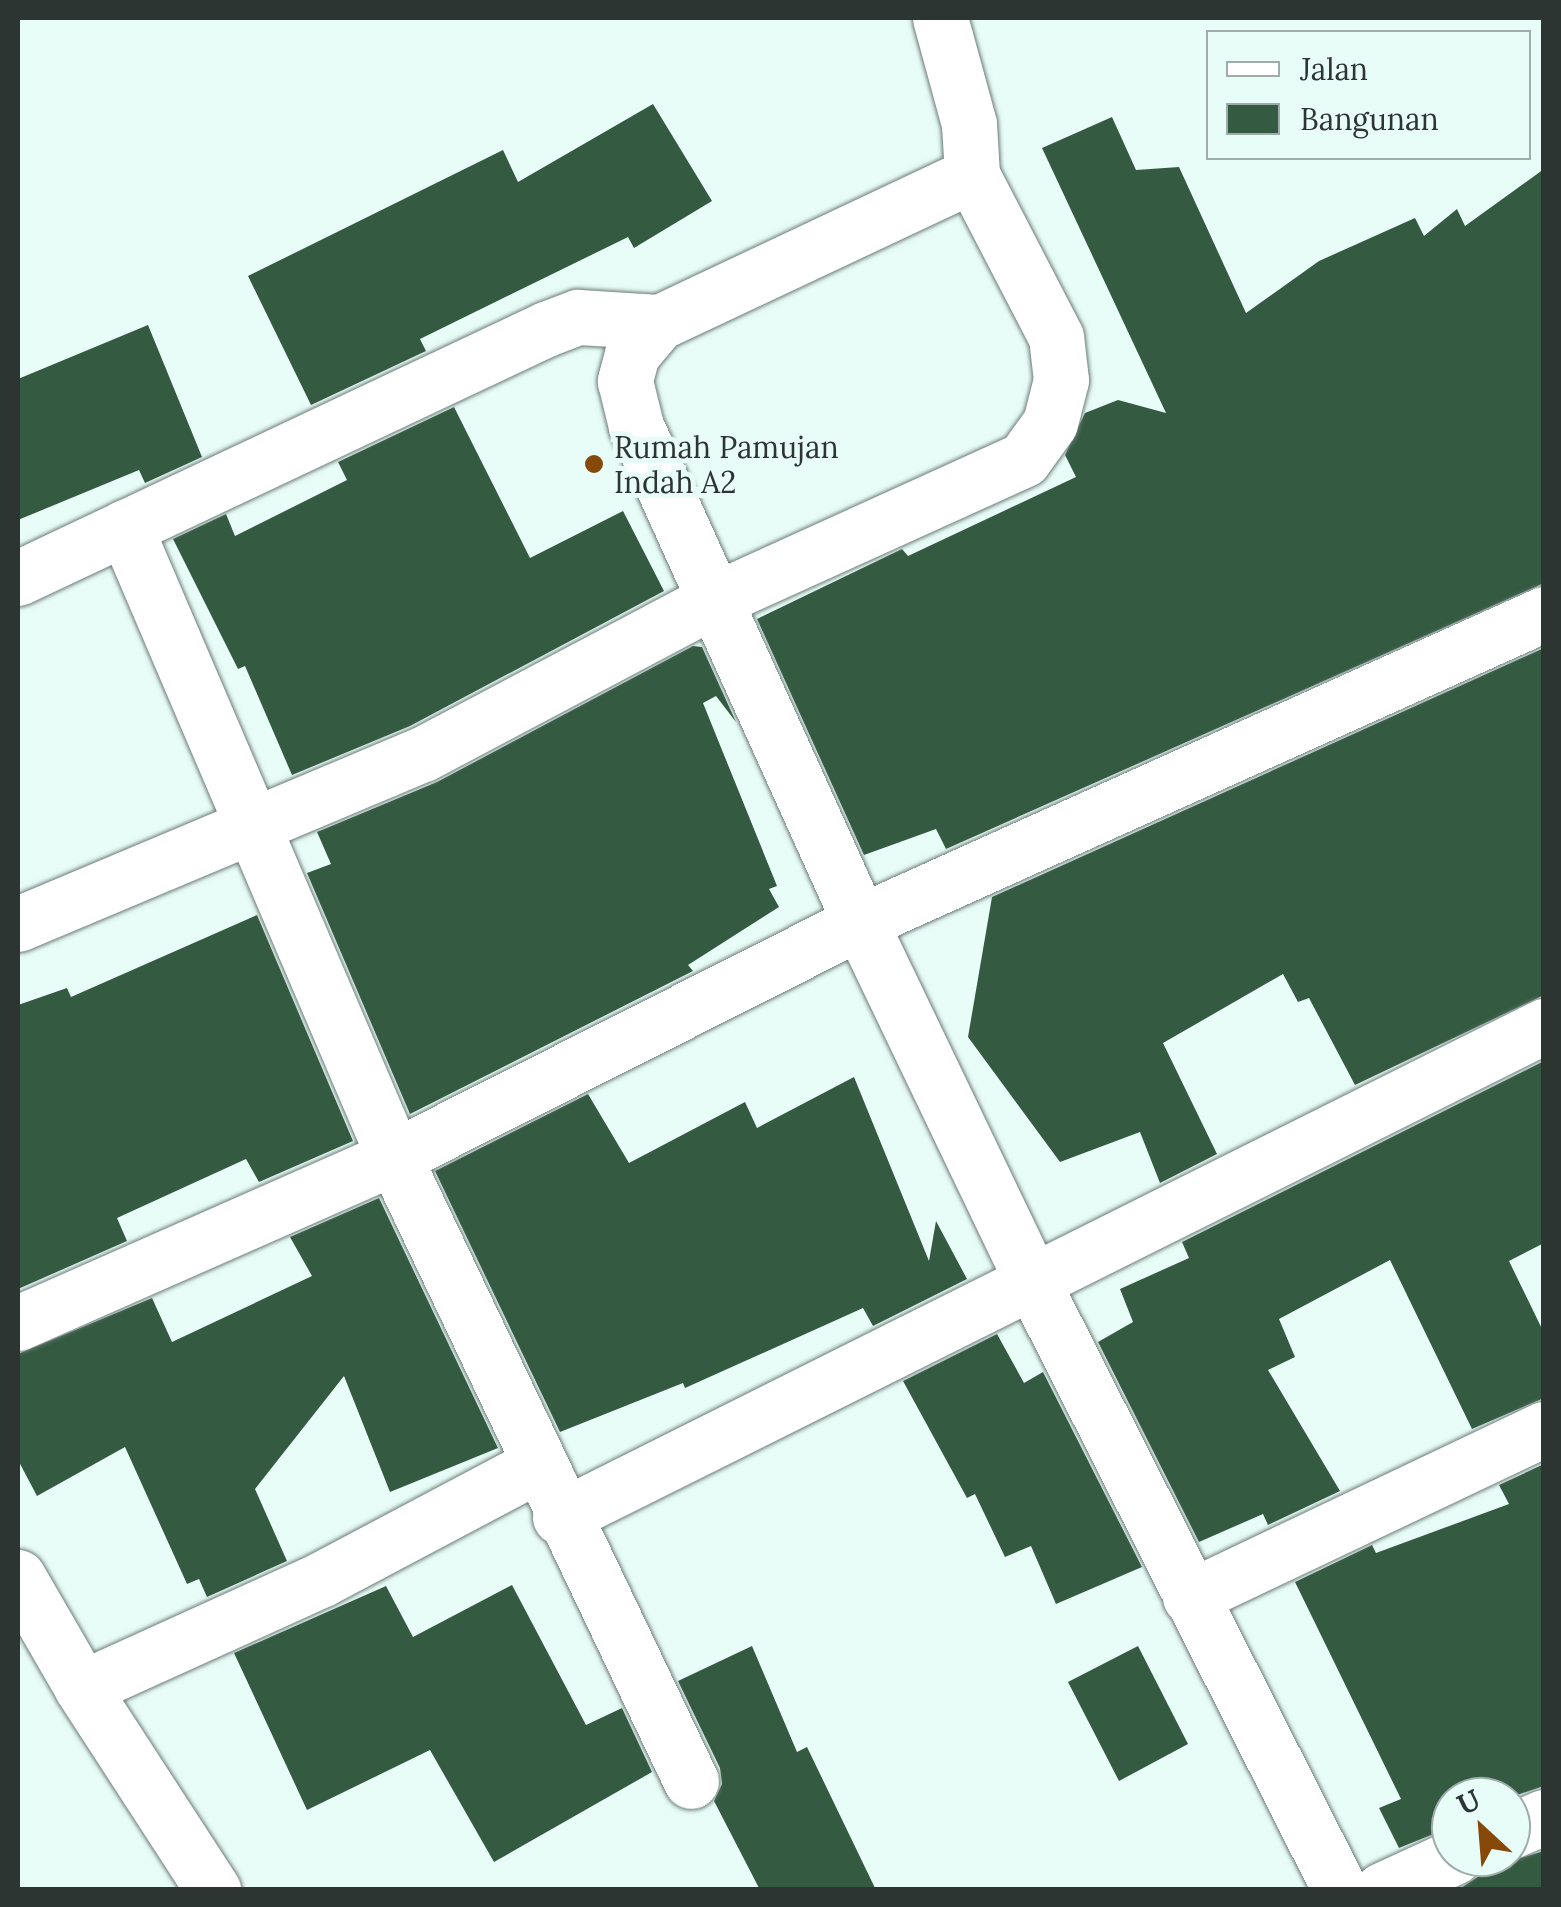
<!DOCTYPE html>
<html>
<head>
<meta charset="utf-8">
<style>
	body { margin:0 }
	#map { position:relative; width:1561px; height:1907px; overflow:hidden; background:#e9fdf8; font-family:Lora,serif }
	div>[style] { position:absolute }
	.building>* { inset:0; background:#345a41 }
	.roads { filter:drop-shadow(0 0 2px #6a7b76) drop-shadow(0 0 2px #6a7b76) }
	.minor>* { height:55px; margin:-27.5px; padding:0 27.5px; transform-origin:27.5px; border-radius:27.5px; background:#fff }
	.dots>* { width:28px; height:28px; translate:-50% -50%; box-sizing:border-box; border:5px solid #e9fdf8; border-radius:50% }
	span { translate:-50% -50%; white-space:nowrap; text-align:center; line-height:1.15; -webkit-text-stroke:10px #e9fdf8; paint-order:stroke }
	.poi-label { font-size:30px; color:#2d3533 }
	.left { translate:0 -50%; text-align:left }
	.frame { position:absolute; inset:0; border:20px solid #2d3533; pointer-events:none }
	.legend { position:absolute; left:1206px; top:30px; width:325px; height:130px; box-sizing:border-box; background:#e9fdf8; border:2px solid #9eada9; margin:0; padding:12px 18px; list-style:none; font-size:30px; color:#2d3533 }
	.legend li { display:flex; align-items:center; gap:20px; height:50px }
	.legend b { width:50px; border:2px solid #9eada9 }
	.north { position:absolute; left:1431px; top:1777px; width:100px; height:100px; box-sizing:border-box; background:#e9fdf8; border:2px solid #9eada9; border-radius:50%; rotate:334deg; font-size:28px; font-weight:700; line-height:40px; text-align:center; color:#2d3533 }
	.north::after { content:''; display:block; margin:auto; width:35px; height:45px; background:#87490a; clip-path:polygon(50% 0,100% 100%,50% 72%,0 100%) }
</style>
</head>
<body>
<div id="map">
	<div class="building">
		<i style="clip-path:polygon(653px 104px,712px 201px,634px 248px,628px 237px,420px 339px,426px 351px,311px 405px,248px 276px,503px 150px,518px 182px)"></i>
		<i style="clip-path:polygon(1112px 117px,1136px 170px,1179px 167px,1246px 313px,1319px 261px,1415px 218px,1424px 236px,1457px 209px,1465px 226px,1544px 169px,1544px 583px,946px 849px,936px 829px,864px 855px,757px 619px,902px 549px,908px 556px,1076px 477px,1065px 455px,1085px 413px,1118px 400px,1166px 413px,1042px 148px)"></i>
		<i style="clip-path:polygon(148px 325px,202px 457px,145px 483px,139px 470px,18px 520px,18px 379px)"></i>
		<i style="clip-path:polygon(454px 407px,530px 558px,623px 511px,664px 591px,410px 726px,292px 775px,245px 666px,238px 669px,173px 539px,226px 514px,235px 536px,347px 480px,338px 462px)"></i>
		<i style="clip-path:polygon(693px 646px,702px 647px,736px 722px,716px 696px,703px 703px,777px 886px,769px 889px,779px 907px,688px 965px,693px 971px,410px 1114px,307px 873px,331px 864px,317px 832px,437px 782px)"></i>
		<i style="clip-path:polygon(1544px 648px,1544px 995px,1355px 1085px,1309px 998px,1298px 1002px,1283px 974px,1163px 1043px,1217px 1154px,1160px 1183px,1140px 1132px,1060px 1162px,968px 1037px,992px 897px)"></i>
		<i style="clip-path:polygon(257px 915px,353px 1141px,259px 1182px,246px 1159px,117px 1218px,127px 1241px,18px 1289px,18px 1005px,67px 988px,71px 997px)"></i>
		<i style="clip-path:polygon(1544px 1061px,1544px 1243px,1509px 1261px,1544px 1333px,1544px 1398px,1472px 1429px,1390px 1260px,1279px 1319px,1295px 1357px,1268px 1370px,1340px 1491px,1268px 1525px,1263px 1514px,1199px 1542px,1098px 1342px,1133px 1322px,1120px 1289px,1189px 1258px,1182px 1242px)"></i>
		<i style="clip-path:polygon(854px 1077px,929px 1261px,936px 1221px,967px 1279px,873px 1326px,863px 1308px,685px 1388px,683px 1383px,560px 1432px,435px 1171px,588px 1094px,629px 1163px,745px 1102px,757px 1128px)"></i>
		<i style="clip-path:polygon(379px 1198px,498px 1448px,390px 1492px,344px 1376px,255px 1489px,287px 1561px,207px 1597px,199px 1579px,187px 1584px,125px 1447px,37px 1496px,18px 1460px,18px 1354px,152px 1298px,172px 1342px,312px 1276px,290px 1237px)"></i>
		<i style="clip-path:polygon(997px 1334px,1024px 1383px,1043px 1372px,1142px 1567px,1056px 1604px,1031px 1546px,1005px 1557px,975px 1494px,967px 1498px,903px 1381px)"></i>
		<i style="clip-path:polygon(1544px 1464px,1544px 1786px,1511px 1797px,1451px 1797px,1451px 1827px,1399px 1848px,1379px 1808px,1401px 1799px,1295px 1582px,1372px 1545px,1376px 1553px,1509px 1504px,1499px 1485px)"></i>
		<i style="clip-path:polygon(512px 1585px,586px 1725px,622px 1708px,652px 1772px,494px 1862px,430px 1750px,307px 1810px,234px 1653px,386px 1586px,413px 1637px)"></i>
		<i style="clip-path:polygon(752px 1646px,797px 1752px,807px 1747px,876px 1890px,760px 1890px,714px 1801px,722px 1784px,720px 1768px,678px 1681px)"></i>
		<i style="clip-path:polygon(1138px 1646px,1188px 1744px,1119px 1781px,1068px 1682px)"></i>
		<i style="clip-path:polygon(1544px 1851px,1544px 1890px,1458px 1890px,1479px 1876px,1485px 1857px,1508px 1862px)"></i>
	</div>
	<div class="roads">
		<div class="minor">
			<i style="left:940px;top:18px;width:110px;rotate:74.7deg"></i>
			<i style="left:969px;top:124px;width:51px;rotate:86.6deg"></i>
			<i style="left:972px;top:175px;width:346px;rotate:154.8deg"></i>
			<i style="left:659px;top:322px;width:42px;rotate:130.2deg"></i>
			<i style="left:632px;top:354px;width:28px;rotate:105deg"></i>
			<i style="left:625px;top:381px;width:46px;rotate:76.3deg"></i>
			<i style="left:636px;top:426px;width:544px;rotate:65.7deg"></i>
			<i style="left:860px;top:922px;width:398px;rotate:64.4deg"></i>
			<i style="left:1032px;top:1281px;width:682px;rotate:63.17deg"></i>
			<i style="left:125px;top:527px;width:685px;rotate:66.88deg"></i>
			<i style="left:394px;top:1157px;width:691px;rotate:64.55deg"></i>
			<i style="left:18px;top:578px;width:584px;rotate:-25.25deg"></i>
			<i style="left:546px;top:329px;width:34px;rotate:-21deg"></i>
			<i style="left:578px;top:317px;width:81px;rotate:3.5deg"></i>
			<i style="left:18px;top:924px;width:439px;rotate:-22.8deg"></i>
			<i style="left:423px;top:754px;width:331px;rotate:-27.9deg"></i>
			<i style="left:716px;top:599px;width:338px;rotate:-24.4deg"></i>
			<i style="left:1024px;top:459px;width:44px;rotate:-54.2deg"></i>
			<i style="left:1050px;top:423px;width:44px;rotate:-75.7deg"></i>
			<i style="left:1061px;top:380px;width:43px;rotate:-96.6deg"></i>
			<i style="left:1056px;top:337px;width:182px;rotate:-117.4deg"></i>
			<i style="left:18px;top:1323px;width:411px;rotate:-23.8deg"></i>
			<i style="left:394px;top:1157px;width:522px;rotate:-26.76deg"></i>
			<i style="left:860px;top:922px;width:750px;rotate:-24.24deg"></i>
			<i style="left:560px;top:1517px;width:1100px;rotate:-26.52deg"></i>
			<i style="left:18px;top:1577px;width:128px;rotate:60deg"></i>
			<i style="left:82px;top:1688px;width:264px;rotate:-24.4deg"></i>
			<i style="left:322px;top:1579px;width:241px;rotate:-27.9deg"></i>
			<i style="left:1190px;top:1597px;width:392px;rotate:-25.4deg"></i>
			<i style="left:82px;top:1688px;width:241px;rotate:57deg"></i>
			<i style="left:1511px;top:1831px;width:36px;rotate:-23deg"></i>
			<i style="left:1382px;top:1890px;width:79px;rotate:-24.6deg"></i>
		</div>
	</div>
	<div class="dots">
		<i style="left:594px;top:464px;background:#87490a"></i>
	</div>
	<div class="poi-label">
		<span class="left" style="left:614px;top:464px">Rumah Pamujan<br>Indah A2</span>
	</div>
	<div class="frame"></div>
	<ul class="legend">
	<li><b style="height:12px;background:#fff"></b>Jalan</li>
	<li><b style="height:28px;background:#345a41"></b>Bangunan</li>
	</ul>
	<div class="north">U</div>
</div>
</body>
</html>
